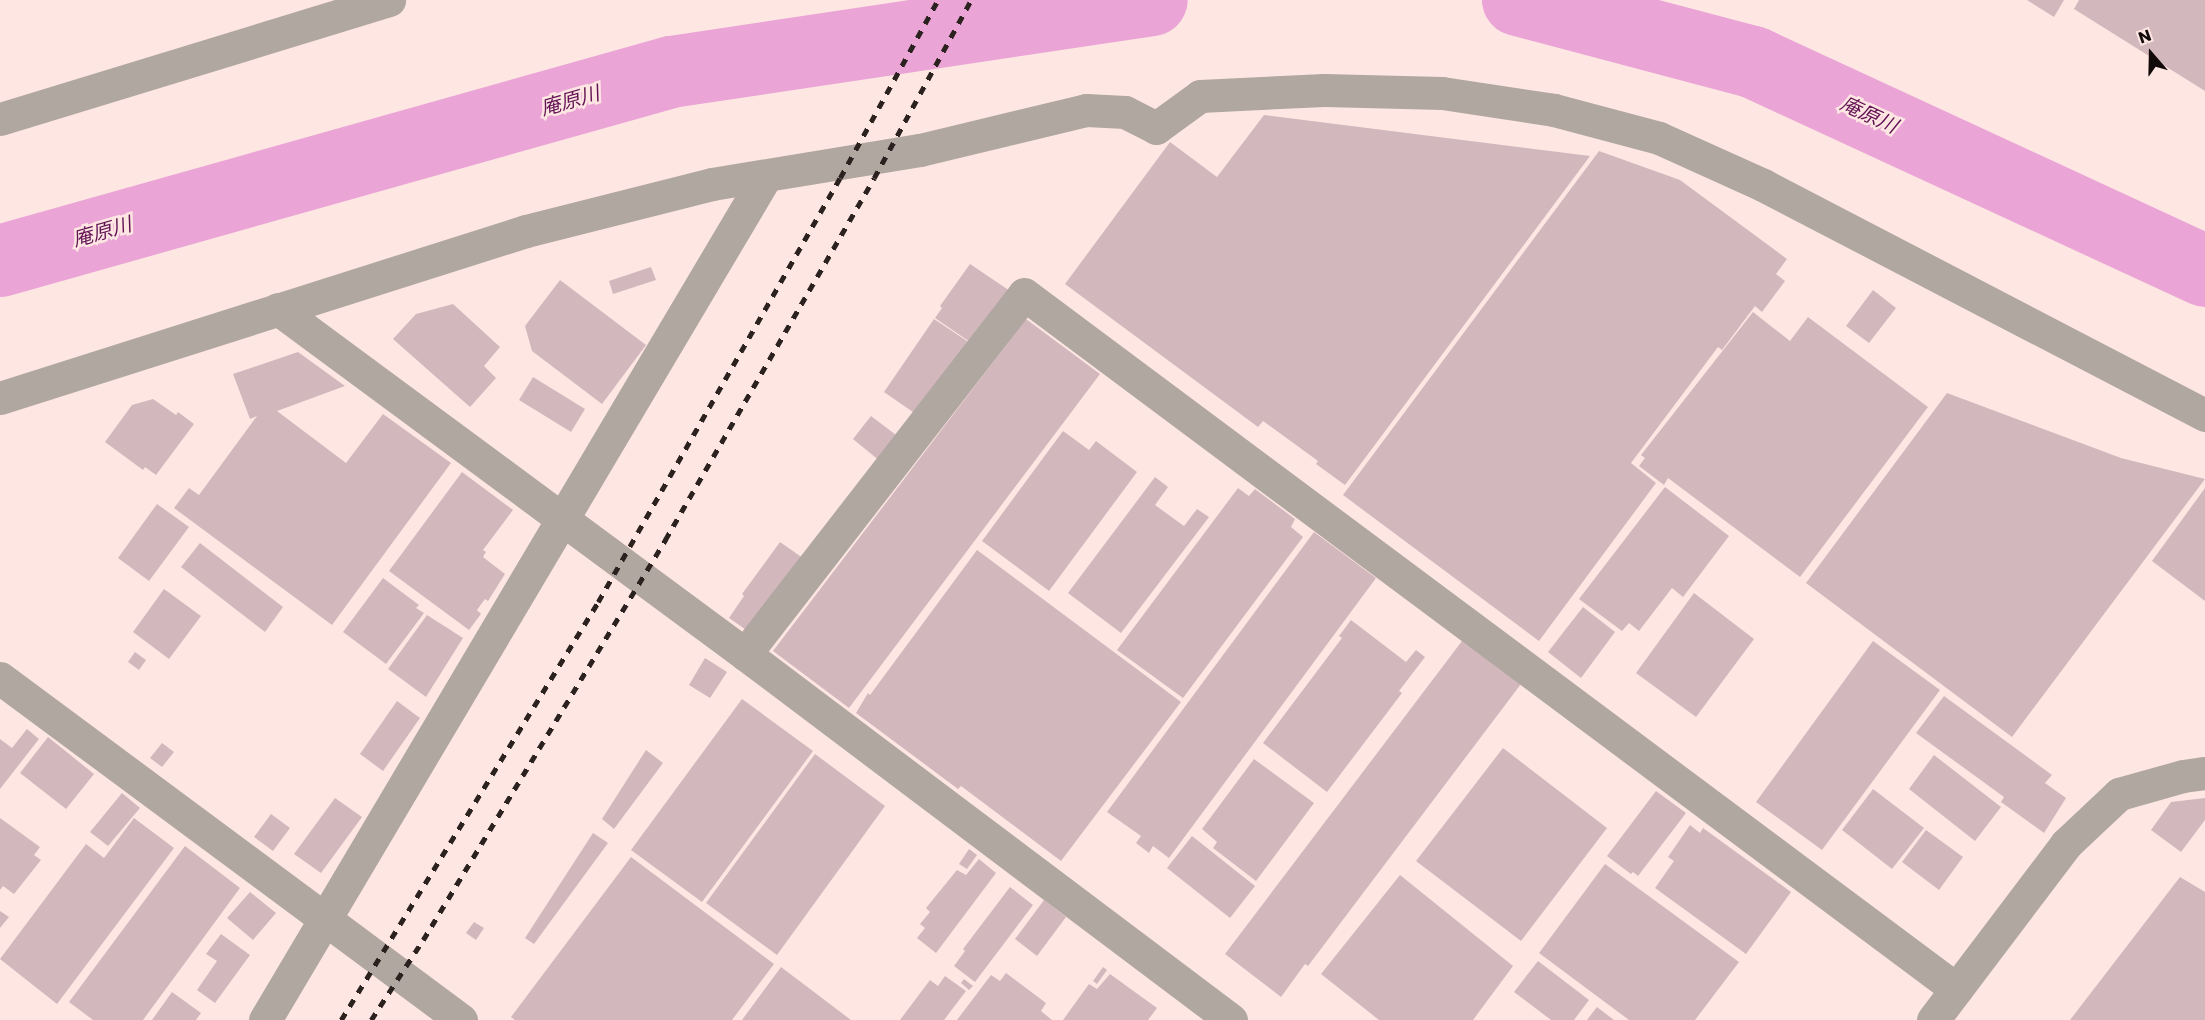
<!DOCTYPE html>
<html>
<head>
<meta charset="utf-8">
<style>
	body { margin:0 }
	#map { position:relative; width:2205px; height:1020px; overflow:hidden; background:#fee7e3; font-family:Poppins,"Noto Sans JP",sans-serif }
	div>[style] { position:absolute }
	.river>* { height:72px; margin:-36px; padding:0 36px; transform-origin:36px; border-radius:36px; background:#eaa4d6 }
	.building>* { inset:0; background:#d2b7bd }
	.street>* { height:33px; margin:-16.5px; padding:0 16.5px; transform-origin:16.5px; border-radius:16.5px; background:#b1a7a1 }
	.rail>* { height:4.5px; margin-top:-2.25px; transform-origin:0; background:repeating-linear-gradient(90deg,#2b211f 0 8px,transparent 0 16px) }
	span { translate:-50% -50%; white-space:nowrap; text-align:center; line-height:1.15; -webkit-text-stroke:5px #fee7e3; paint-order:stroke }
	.water-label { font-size:20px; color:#631353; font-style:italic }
	.north { position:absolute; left:2121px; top:24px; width:60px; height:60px; -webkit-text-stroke:4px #fee7e3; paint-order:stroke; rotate:340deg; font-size:16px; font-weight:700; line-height:24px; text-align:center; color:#120a08 }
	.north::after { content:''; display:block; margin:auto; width:21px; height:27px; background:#120a08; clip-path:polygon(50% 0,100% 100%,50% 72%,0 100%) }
</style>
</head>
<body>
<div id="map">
	<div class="river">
		<i style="left:1518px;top:0;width:243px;rotate:14.8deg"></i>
		<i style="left:1753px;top:62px;width:498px;rotate:24.8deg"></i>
		<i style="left:0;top:261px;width:697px;rotate:-15.73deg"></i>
		<i style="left:671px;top:72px;width:486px;rotate:-8.5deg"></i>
	</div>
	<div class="building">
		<i style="clip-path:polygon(2027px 0,2064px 0,2054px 17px)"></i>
		<i style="clip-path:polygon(2079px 0,2205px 0,2205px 91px,2074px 9px)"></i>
		<i style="clip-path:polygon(1264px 115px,1590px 156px,1345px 485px,1316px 464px,1318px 461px,1263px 421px,1258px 427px,1065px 284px,1170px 142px,1217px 177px)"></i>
		<i style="clip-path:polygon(1599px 151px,1680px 180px,1787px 259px,1776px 274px,1785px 281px,1762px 312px,1755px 306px,1722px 350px,1718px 347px,1631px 463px,1656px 483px,1539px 641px,1343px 495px)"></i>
		<i style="clip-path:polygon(970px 264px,1010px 291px,970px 342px,935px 318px,942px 308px,940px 306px)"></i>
		<i style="clip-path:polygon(651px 267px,656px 280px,613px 294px,609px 281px)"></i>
		<i style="clip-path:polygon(560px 280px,646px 345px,602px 404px,532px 351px,525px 326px)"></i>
		<i style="clip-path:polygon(1873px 290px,1896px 308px,1869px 343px,1846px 326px)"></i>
		<i style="clip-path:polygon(453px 304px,500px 347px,484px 366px,496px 378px,470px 407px,393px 339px,416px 314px)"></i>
		<i style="clip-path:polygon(1753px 312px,1790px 341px,1808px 317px,1928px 407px,1800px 577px,1668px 478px,1664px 485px,1639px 466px,1645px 458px,1641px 455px)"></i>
		<i style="clip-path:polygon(934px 319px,973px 345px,923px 419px,884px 392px)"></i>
		<i style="clip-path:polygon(1026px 319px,1100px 374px,849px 708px,773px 651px)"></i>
		<i style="clip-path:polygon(298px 352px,345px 386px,277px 411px,346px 463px,383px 414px,451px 463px,332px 625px,174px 508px,189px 488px,199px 495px,257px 416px,250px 419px,233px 374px)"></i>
		<i style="clip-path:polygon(533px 377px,585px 409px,571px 432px,519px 400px)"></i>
		<i style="clip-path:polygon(1947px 393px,2121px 458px,2205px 479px,2012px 737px,1806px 583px)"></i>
		<i style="clip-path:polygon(153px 399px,176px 415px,178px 412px,194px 424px,156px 475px,145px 467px,143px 470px,105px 442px,132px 405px)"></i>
		<i style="clip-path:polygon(871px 416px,900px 438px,881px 462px,853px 439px)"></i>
		<i style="clip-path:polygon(1063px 431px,1089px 450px,1096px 441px,1137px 472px,1049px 591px,982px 541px)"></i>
		<i style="clip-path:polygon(462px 472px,513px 510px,483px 550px,486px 552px,483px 557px,505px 574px,488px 601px,485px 599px,477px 610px,481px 614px,469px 630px,389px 571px)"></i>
		<i style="clip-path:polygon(1155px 477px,1168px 487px,1155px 505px,1184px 526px,1197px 509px,1209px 517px,1121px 633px,1068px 593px)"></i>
		<i style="clip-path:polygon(1665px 487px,1729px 536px,1683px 597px,1672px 588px,1639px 631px,1629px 623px,1622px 631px,1579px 599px)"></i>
		<i style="clip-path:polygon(1238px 488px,1249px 496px,1255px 489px,1295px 519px,1291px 527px,1303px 537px,1183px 698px,1117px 650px)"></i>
		<i style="clip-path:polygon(2205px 488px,2205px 601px,2152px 561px)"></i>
		<i style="clip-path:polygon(157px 504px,189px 527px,149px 581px,118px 558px)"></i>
		<i style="clip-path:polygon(1314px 532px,1376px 578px,1169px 858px,1153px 846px,1149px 853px,1136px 843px,1141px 836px,1107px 812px)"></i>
		<i style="clip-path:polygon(780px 542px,810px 563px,755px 636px,729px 618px,744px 596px,742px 594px)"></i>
		<i style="clip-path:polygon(200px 543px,283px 607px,265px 632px,181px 567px)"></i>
		<i style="clip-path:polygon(977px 550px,1181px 702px,1061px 861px,961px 786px,958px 789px,856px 713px,868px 693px,870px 695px)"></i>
		<i style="clip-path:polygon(383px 578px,419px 605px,416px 608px,424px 613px,386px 664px,343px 632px)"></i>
		<i style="clip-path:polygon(164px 589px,201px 616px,169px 659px,133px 632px)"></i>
		<i style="clip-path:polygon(1694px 593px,1754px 639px,1696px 717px,1636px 673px)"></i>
		<i style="clip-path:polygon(1583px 607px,1615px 632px,1581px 678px,1548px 652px)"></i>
		<i style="clip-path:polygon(427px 615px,463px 638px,426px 697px,388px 669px)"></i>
		<i style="clip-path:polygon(1351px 620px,1406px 662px,1416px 650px,1425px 657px,1399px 691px,1402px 693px,1327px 792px,1263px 743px,1342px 638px,1339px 636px)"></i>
		<i style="clip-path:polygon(1462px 641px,1521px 684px,1308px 966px,1305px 964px,1281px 997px,1225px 954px)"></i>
		<i style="clip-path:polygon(1873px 641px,1940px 690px,1822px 850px,1756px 802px)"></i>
		<i style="clip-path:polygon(135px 652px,146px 660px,139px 670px,128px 662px)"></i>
		<i style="clip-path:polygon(705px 658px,727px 672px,710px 698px,689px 685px)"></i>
		<i style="clip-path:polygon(1944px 696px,2052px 775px,2045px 783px,2066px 798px,2044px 833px,2001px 802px,2004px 797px,1916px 733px)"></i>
		<i style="clip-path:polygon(742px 699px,813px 751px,702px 902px,631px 850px)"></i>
		<i style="clip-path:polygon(397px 701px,420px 718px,383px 771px,360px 754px)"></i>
		<i style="clip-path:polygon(27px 729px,39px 739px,0 789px,0 739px,12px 748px)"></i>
		<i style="clip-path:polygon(48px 737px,94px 774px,66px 809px,20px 773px)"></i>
		<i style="clip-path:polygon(162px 743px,174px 752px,162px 767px,150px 758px)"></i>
		<i style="clip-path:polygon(1503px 748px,1607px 828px,1521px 941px,1416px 861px)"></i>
		<i style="clip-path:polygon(646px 750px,663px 763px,614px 829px,602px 819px)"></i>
		<i style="clip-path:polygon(815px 754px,885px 806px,777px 955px,706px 903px)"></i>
		<i style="clip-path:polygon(1934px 755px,2001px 807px,1975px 841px,1909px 789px)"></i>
		<i style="clip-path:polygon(1254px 759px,1314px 803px,1256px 881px,1213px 848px,1217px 842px,1202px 829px)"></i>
		<i style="clip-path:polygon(1873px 789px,1924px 828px,1892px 869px,1842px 830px)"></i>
		<i style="clip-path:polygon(1656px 791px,1686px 813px,1638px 876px,1633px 872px,1631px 874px,1607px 856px)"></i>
		<i style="clip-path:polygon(122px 793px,140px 808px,108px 846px,90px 832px)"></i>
		<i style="clip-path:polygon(335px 798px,362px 817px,321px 873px,294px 854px)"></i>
		<i style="clip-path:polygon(2205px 798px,2205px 820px,2181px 852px,2151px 830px,2171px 802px)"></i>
		<i style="clip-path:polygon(271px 814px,290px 828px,273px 851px,254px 837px)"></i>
		<i style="clip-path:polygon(0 818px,40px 847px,34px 855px,41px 860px,14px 894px,3px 886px,0 890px)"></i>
		<i style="clip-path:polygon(134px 818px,174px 848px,57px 1004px,0 959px,86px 844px,104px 858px)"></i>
		<i style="clip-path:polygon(1690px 825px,1700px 833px,1703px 828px,1791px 892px,1746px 954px,1655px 888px,1674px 861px,1668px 857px)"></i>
		<i style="clip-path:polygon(1926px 830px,1963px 857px,1939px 890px,1902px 862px)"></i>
		<i style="clip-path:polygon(593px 833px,608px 843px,534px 944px,525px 938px)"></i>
		<i style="clip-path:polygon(1192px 836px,1255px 886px,1230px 918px,1167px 868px)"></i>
		<i style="clip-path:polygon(185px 846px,240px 888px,143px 1020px,93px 1020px,69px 1002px)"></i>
		<i style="clip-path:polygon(969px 849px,977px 855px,967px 869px,959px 864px)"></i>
		<i style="clip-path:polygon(631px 857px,774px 964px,732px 1020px,515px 1020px,511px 1017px)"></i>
		<i style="clip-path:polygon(979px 859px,996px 873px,936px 953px,917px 938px,925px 928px,920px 924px,930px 912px,926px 908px,957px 870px,966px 875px)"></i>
		<i style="clip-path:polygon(1605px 864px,1739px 962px,1695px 1020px,1629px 1020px,1539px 953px)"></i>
		<i style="clip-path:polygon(1400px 875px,1513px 966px,1473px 1020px,1379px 1020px,1321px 974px)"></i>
		<i style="clip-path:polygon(2180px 877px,2205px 892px,2205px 1020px,2070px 1020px)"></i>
		<i style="clip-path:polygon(1010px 887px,1033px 905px,975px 982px,954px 966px,965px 951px,963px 949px)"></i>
		<i style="clip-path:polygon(250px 892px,276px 913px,253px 940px,227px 918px)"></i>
		<i style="clip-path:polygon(1044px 900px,1066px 917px,1037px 956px,1015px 939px)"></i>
		<i style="clip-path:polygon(0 911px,9px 917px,0 928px)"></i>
		<i style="clip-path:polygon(474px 922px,484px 928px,476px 940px,466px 933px)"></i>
		<i style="clip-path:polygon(221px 934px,250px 955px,215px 1003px,197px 990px,217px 961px,206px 954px)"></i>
		<i style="clip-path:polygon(1538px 961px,1589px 1000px,1574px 1020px,1551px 1020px,1514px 992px)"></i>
		<i style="clip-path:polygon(781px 967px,851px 1020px,742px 1020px)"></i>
		<i style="clip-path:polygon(1103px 967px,1107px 970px,1097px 984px,1093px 981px)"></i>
		<i style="clip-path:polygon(1006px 973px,1046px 1003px,1041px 1011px,1052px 1020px,957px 1020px,991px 975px,1000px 981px)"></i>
		<i style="clip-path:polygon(1110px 974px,1157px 1008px,1148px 1020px,1063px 1020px,1089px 984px,1097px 989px)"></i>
		<i style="clip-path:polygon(945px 976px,966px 991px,944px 1020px,900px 1020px,930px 980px,938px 986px)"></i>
		<i style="clip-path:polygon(964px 979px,973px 986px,969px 990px,961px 983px)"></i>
		<i style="clip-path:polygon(172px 992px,201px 1013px,196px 1020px,152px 1020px)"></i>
		<i style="clip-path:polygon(1597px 1007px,1614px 1020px,1587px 1020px)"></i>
	</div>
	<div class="street">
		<i style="left:0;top:119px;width:407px;rotate:-17deg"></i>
		<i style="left:278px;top:309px;width:581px;rotate:36.46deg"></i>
		<i style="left:0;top:398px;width:552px;rotate:-17.61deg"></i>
		<i style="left:526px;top:231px;width:192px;rotate:-14.2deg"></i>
		<i style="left:712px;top:184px;width:211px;rotate:-9.3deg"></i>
		<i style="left:920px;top:150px;width:171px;rotate:-13.5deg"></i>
		<i style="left:1086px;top:110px;width:39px;rotate:3deg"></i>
		<i style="left:1125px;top:112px;width:35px;rotate:27deg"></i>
		<i style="left:1156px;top:128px;width:54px;rotate:-36deg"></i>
		<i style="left:1200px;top:96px;width:124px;rotate:-2.8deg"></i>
		<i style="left:1324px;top:90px;width:118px;rotate:1.5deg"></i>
		<i style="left:1442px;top:93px;width:113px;rotate:8.6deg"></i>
		<i style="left:1554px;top:110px;width:109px;rotate:14.9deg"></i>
		<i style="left:1659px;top:138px;width:114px;rotate:24.3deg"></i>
		<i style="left:1763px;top:185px;width:498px;rotate:27.5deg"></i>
		<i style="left:0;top:678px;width:574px;rotate:36.57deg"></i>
		<i style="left:265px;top:1020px;width:981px;rotate:-59.31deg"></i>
		<i style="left:1231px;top:1020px;width:608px;rotate:-143.02deg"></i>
		<i style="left:745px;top:654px;width:455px;rotate:-52.2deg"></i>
		<i style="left:1024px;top:294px;width:1163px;rotate:36.71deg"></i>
		<i style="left:1933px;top:1020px;width:221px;rotate:-52.9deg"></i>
		<i style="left:2066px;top:844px;width:73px;rotate:-43.3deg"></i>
		<i style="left:2119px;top:794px;width:66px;rotate:-15.7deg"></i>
		<i style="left:2183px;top:776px;width:22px;rotate:-8deg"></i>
	</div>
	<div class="rail">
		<i style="left:341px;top:1020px;width:491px;rotate:-58.4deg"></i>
		<i style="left:598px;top:602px;width:488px;rotate:-60.3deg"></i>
		<i style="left:840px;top:178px;width:203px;rotate:-61.2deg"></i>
		<i style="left:371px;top:1020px;width:95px;rotate:-57deg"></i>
		<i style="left:423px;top:940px;width:468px;rotate:-58.8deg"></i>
		<i style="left:665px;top:540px;width:418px;rotate:-60deg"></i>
		<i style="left:874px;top:178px;width:203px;rotate:-61.4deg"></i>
	</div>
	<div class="water-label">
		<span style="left:570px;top:101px;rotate:-16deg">庵原川</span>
		<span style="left:1869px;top:115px;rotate:25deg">庵原川</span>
		<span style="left:102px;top:232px;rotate:-16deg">庵原川</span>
	</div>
	<div class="north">N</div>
</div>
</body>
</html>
